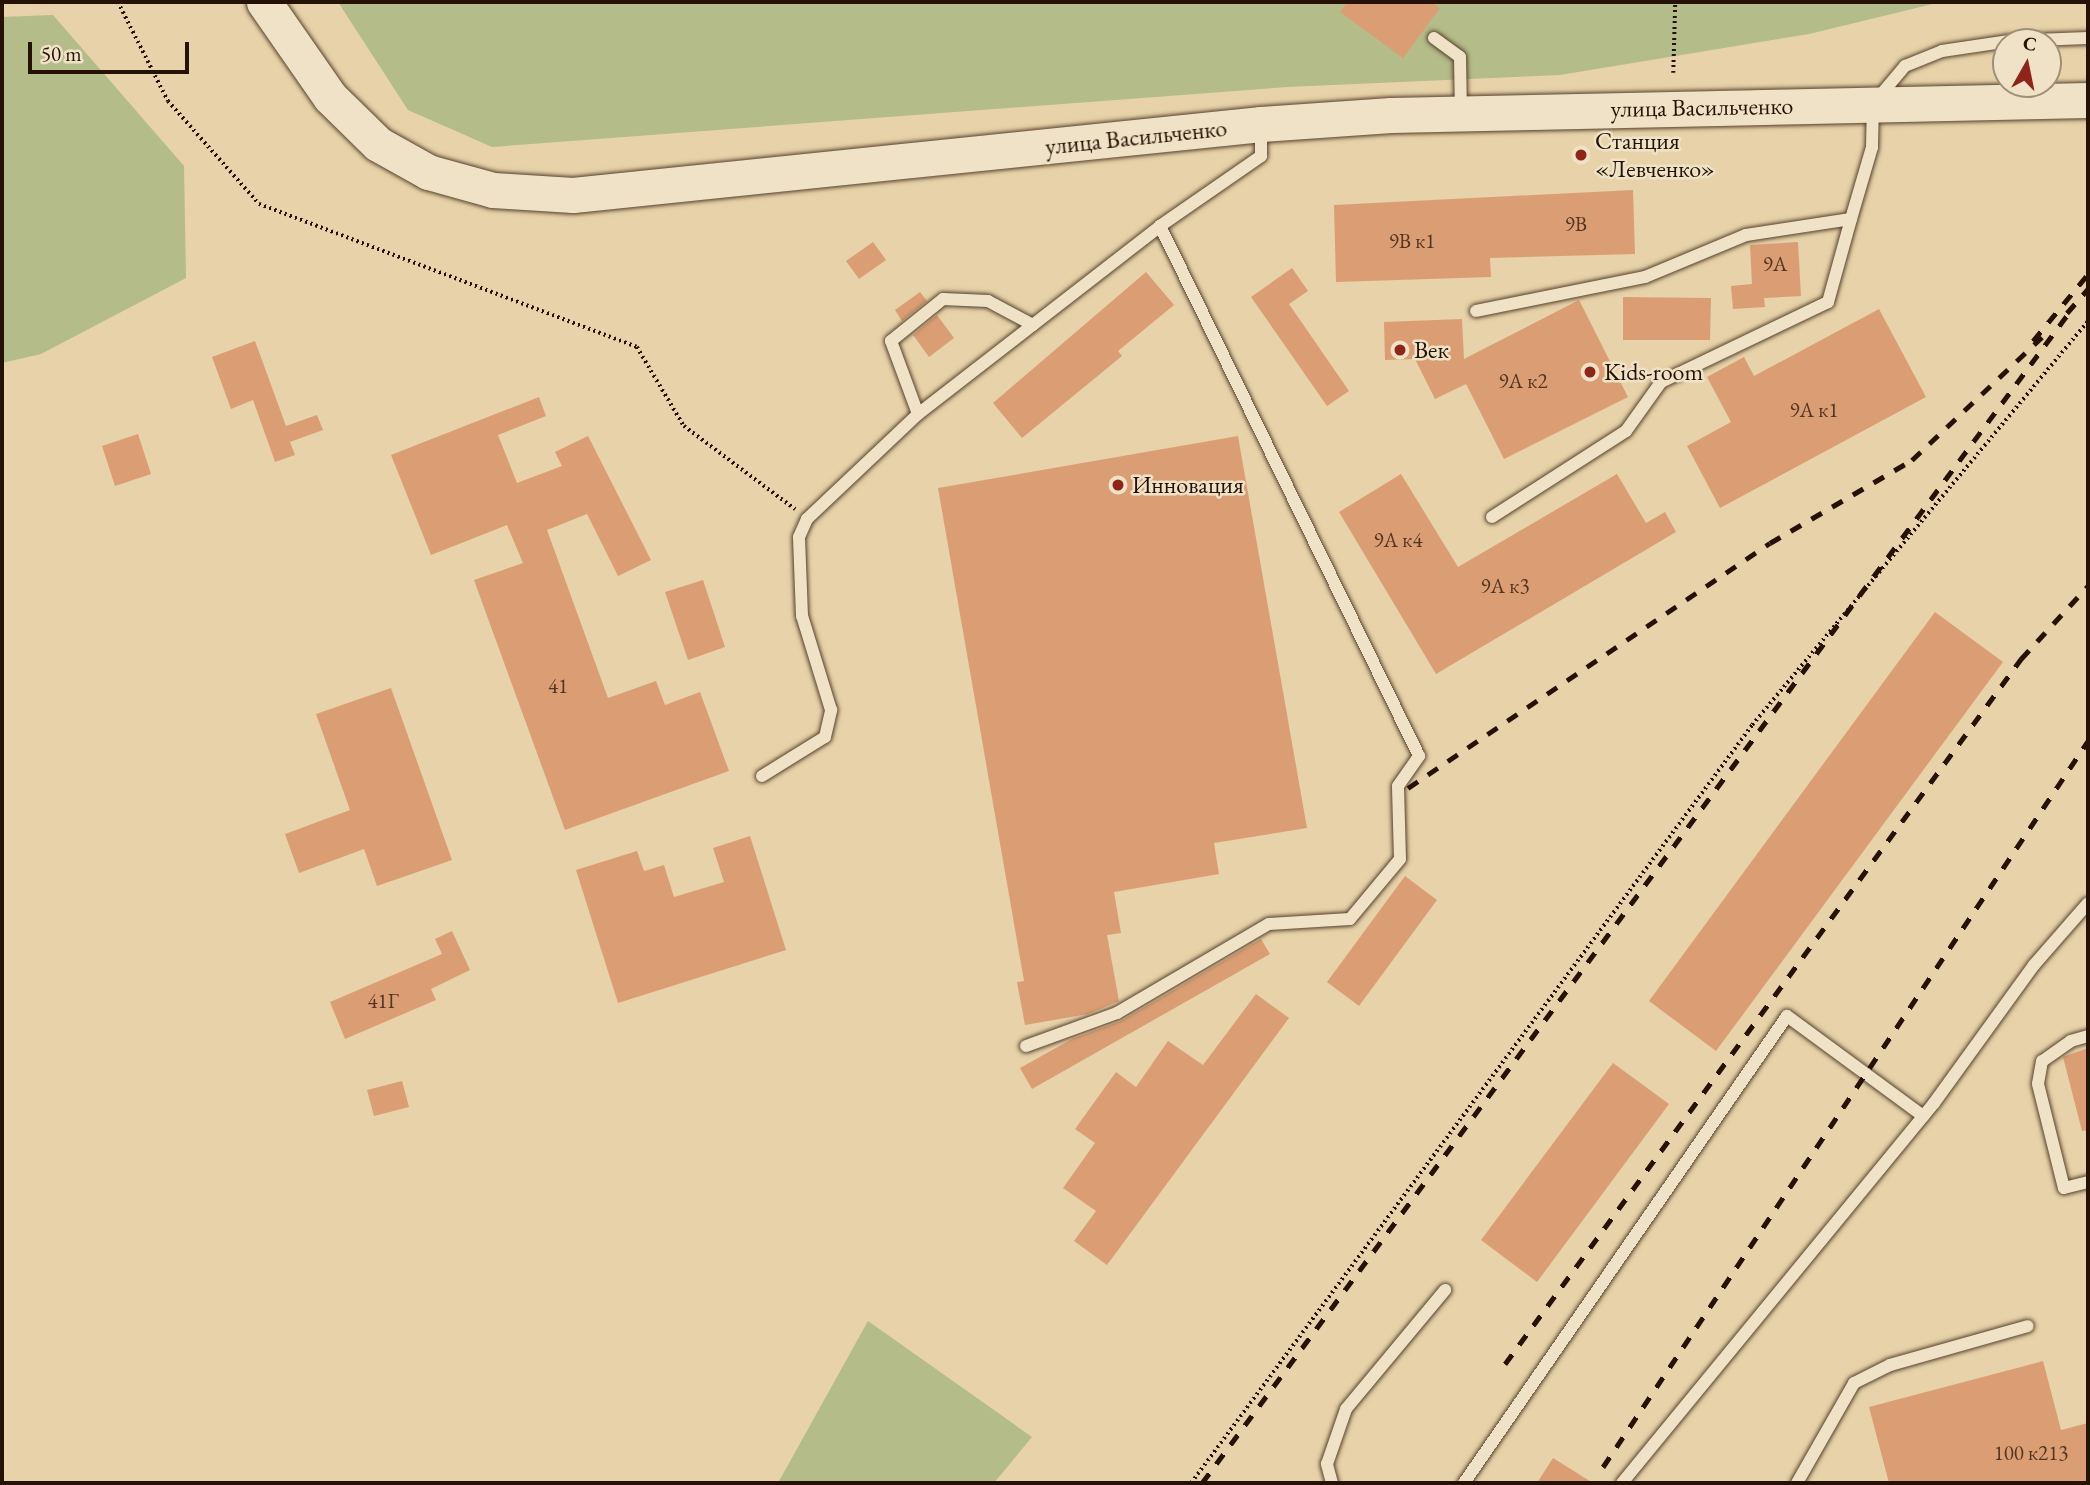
<!DOCTYPE html>
<html>
<head>
<meta charset="utf-8">
<style>
	body { margin:0 }
	#map { position:relative; width:2090px; height:1485px; overflow:hidden; background:#e7d2a9; font-family:"EB Garamond",serif }
	div>[style] { position:absolute }
	.green>* { inset:0; background:#b4bc89 }
	.building>* { inset:0; background:#db9e74 }
	.path>* { height:3.5px; margin-top:-1.75px; transform-origin:0; background:repeating-linear-gradient(90deg,#261204 0 2px,transparent 0 5.5px) }
	.roads { filter:drop-shadow(0 0 2px #56422d) drop-shadow(0 0 2px #56422d) }
	.lane>* { height:12px; margin:-6px; padding:0 6px; transform-origin:6px; border-radius:6px; background:#efe2c7 }
	.secondary>* { height:35px; margin:-17.5px; padding:0 17.5px; transform-origin:17.5px; border-radius:17.5px; background:#efe2c7 }
	.rail>* { height:5px; margin-top:-2.5px; transform-origin:0; background:repeating-linear-gradient(90deg,#261204 0 12px,transparent 0 24px) }
	.dots>* { width:19px; height:19px; translate:-50% -50%; box-sizing:border-box; border:4px solid #efe2c7; border-radius:50% }
	span { translate:-50% -50%; white-space:nowrap; text-align:center; line-height:1.15; -webkit-text-stroke:5px #efe2c7; paint-order:stroke }
	.number-label { font-size:21px; color:#533520 }
	.number-label span { -webkit-text-stroke-width:0 }
	.street-label { font-size:24px; color:#261204 }
	.poi-label { font-size:24px; color:#261204 }
	.left { translate:0 -50%; text-align:left }
	.frame { position:absolute; inset:0; border:4px solid #261204; pointer-events:none }
	.north { position:absolute; left:1992px; top:28px; width:70px; height:70px; box-sizing:border-box; background:#efe2c7; border:2px solid #9f8f79; border-radius:50%; rotate:9deg; font-size:19px; font-weight:700; line-height:28px; text-align:center; color:#261204 }
	.north::after { content:''; display:block; margin:auto; width:24px; height:32px; background:#8f2418; clip-path:polygon(50% 0,100% 100%,50% 72%,0 100%) }
	.scale { position:absolute; left:28px; top:42px; width:161px; height:32px; box-sizing:border-box; border:4px solid #261204; border-top:0; padding-left:9px; font-size:21px; line-height:24px; white-space:nowrap; color:#261204; -webkit-text-stroke:5px #efe2c7; paint-order:stroke }
</style>
</head>
<body>
<div id="map">
	<div class="green">
		<i style="clip-path:polygon(338px 2px,1941px 2px,1809px 34px,1560px 75px,1287px 87px,492px 147px,408px 110px)"></i>
		<i style="clip-path:polygon(53px 15px,184px 166px,186px 278px,41px 354px,2px 363px,2px 17px)"></i>
		<i style="clip-path:polygon(868px 1321px,1032px 1437px,994px 1483px,778px 1483px)"></i>
	</div>
	<div class="building">
		<i style="clip-path:polygon(1348px 2px,1431px 2px,1440px 8px,1403px 58px,1340px 12px)"></i>
		<i style="clip-path:polygon(1633px 190px,1635px 254px,1490px 258px,1491px 277px,1336px 282px,1334px 205px)"></i>
		<i style="clip-path:polygon(873px 242px,886px 260px,859px 279px,846px 261px)"></i>
		<i style="clip-path:polygon(1798px 242px,1801px 296px,1764px 298px,1765px 307px,1733px 309px,1731px 286px,1752px 284px,1750px 245px)"></i>
		<i style="clip-path:polygon(1292px 268px,1308px 291px,1289px 304px,1349px 391px,1327px 406px,1251px 297px)"></i>
		<i style="clip-path:polygon(1146px 272px,1174px 305px,1118px 351px,1122px 356px,1022px 438px,993px 403px)"></i>
		<i style="clip-path:polygon(920px 292px,927px 301px,902px 321px,895px 310px)"></i>
		<i style="clip-path:polygon(1623px 297px,1711px 298px,1710px 340px,1623px 340px)"></i>
		<i style="clip-path:polygon(1579px 300px,1628px 397px,1504px 459px,1466px 384px,1435px 399px,1415px 359px,1385px 360px,1384px 322px,1462px 319px,1464px 359px)"></i>
		<i style="clip-path:polygon(1879px 309px,1926px 397px,1720px 508px,1687px 446px,1731px 422px,1707px 377px,1744px 357px,1754px 376px)"></i>
		<i style="clip-path:polygon(937px 315px,954px 338px,929px 357px,913px 335px)"></i>
		<i style="clip-path:polygon(255px 341px,286px 426px,317px 415px,323px 430px,290px 442px,295px 455px,275px 462px,253px 400px,231px 409px,212px 357px)"></i>
		<i style="clip-path:polygon(539px 397px,546px 416px,498px 435px,517px 483px,562px 466px,555px 452px,588px 436px,651px 560px,618px 576px,587px 514px,547px 530px,608px 698px,656px 681px,665px 705px,700px 692px,729px 771px,565px 830px,474px 580px,523px 563px,507px 525px,431px 555px,391px 455px)"></i>
		<i style="clip-path:polygon(138px 434px,151px 474px,115px 486px,102px 446px)"></i>
		<i style="clip-path:polygon(1238px 436px,1307px 828px,1214px 843px,1219px 874px,1114px 892px,1121px 933px,1107px 935px,1119px 1001px,1088px 1014px,1025px 1025px,1017px 982px,1024px 981px,938px 488px)"></i>
		<i style="clip-path:polygon(1401px 474px,1458px 567px,1617px 474px,1646px 523px,1665px 512px,1676px 532px,1436px 674px,1339px 512px)"></i>
		<i style="clip-path:polygon(703px 580px,725px 647px,688px 660px,665px 592px)"></i>
		<i style="clip-path:polygon(1935px 612px,2003px 662px,1716px 1051px,1649px 1001px)"></i>
		<i style="clip-path:polygon(391px 688px,452px 860px,377px 886px,364px 849px,299px 873px,285px 834px,350px 810px,316px 714px)"></i>
		<i style="clip-path:polygon(750px 836px,786px 950px,618px 1003px,576px 870px,637px 851px,644px 871px,664px 865px,674px 897px,724px 882px,713px 848px)"></i>
		<i style="clip-path:polygon(1405px 876px,1437px 900px,1359px 1006px,1327px 982px)"></i>
		<i style="clip-path:polygon(452px 931px,470px 970px,431px 989px,436px 1000px,345px 1039px,330px 1002px,442px 954px,435px 939px)"></i>
		<i style="clip-path:polygon(1261px 939px,1270px 954px,1032px 1089px,1020px 1068px,1072px 1039px,1121px 1021px)"></i>
		<i style="clip-path:polygon(1256px 994px,1289px 1018px,1107px 1265px,1074px 1241px,1096px 1211px,1063px 1188px,1095px 1143px,1075px 1129px,1116px 1072px,1136px 1087px,1168px 1041px,1203px 1065px)"></i>
		<i style="clip-path:polygon(2088px 1048px,2088px 1130px,2082px 1131px,2063px 1057px)"></i>
		<i style="clip-path:polygon(1613px 1063px,1669px 1104px,1537px 1282px,1481px 1240px)"></i>
		<i style="clip-path:polygon(402px 1081px,409px 1107px,374px 1116px,367px 1090px)"></i>
		<i style="clip-path:polygon(2043px 1361px,2061px 1430px,2088px 1423px,2088px 1483px,1889px 1483px,1869px 1407px)"></i>
		<i style="clip-path:polygon(1553px 1458px,1593px 1483px,1537px 1483px)"></i>
	</div>
	<div class="path">
		<i style="left:118px;top:2px;width:111px;rotate:63.2deg"></i>
		<i style="left:168px;top:101px;width:137px;rotate:48.5deg"></i>
		<i style="left:259px;top:204px;width:404px;rotate:20.7deg"></i>
		<i style="left:637px;top:347px;width:92px;rotate:59.3deg"></i>
		<i style="left:684px;top:426px;width:139px;rotate:36.8deg"></i>
		<i style="left:1673px;top:73px;width:71px;rotate:-88.4deg"></i>
		<i style="left:1191px;top:1483px;width:943px;rotate:-53.49deg"></i>
		<i style="left:1752px;top:725px;width:525px;rotate:-50.25deg"></i>
	</div>
	<div class="roads">
		<div class="lane">
			<i style="left:1434px;top:38px;width:32px;rotate:36deg"></i>
			<i style="left:1460px;top:57px;width:55px;rotate:89deg"></i>
			<i style="left:1476px;top:311px;width:172px;rotate:-11.4deg"></i>
			<i style="left:1645px;top:277px;width:109px;rotate:-22.6deg"></i>
			<i style="left:1746px;top:235px;width:106px;rotate:-8.7deg"></i>
			<i style="left:1851px;top:219px;width:75px;rotate:-73.7deg"></i>
			<i style="left:1872px;top:147px;width:43px;rotate:-88.7deg"></i>
			<i style="left:1873px;top:104px;width:50px;rotate:-49.9deg"></i>
			<i style="left:1905px;top:66px;width:40px;rotate:-22deg"></i>
			<i style="left:1942px;top:51px;width:68px;rotate:-8.5deg"></i>
			<i style="left:2009px;top:41px;width:79px;rotate:-2.2deg"></i>
			<i style="left:918px;top:414px;width:78px;rotate:-110.3deg"></i>
			<i style="left:891px;top:341px;width:67px;rotate:-38.9deg"></i>
			<i style="left:943px;top:299px;width:45px;rotate:2.5deg"></i>
			<i style="left:988px;top:301px;width:51px;rotate:28.1deg"></i>
			<i style="left:1492px;top:517px;width:159px;rotate:-32.7deg"></i>
			<i style="left:1626px;top:431px;width:60px;rotate:-54.5deg"></i>
			<i style="left:1661px;top:382px;width:185px;rotate:-25.6deg"></i>
			<i style="left:1828px;top:302px;width:86px;rotate:-74.5deg"></i>
			<i style="left:762px;top:776px;width:74px;rotate:-31.8deg"></i>
			<i style="left:825px;top:737px;width:28px;rotate:-77deg"></i>
			<i style="left:831px;top:710px;width:98px;rotate:-107.1deg"></i>
			<i style="left:802px;top:616px;width:79px;rotate:-92.2deg"></i>
			<i style="left:799px;top:537px;width:20px;rotate:-66deg"></i>
			<i style="left:807px;top:519px;width:153px;rotate:-43.4deg"></i>
			<i style="left:918px;top:414px;width:306px;rotate:-37.8deg"></i>
			<i style="left:1160px;top:226px;width:123px;rotate:-34.7deg"></i>
			<i style="left:1261px;top:156px;width:28px;rotate:-90deg"></i>
			<i style="left:2088px;top:1036px;width:18px;rotate:164deg"></i>
			<i style="left:2071px;top:1041px;width:35px;rotate:145deg"></i>
			<i style="left:2042px;top:1061px;width:23px;rotate:100deg"></i>
			<i style="left:2038px;top:1084px;width:107px;rotate:76deg"></i>
			<i style="left:2064px;top:1188px;width:25px;rotate:-14deg"></i>
			<i style="left:1026px;top:1046px;width:97px;rotate:-19.9deg"></i>
			<i style="left:1117px;top:1013px;width:176px;rotate:-30.4deg"></i>
			<i style="left:1269px;top:924px;width:81px;rotate:-3.5deg"></i>
			<i style="left:1350px;top:919px;width:78px;rotate:-50.2deg"></i>
			<i style="left:1400px;top:859px;width:73px;rotate:-91.6deg"></i>
			<i style="left:1398px;top:786px;width:37px;rotate:-55deg"></i>
			<i style="left:1419px;top:756px;width:590px;rotate:-116.04deg"></i>
			<i style="left:1332px;top:1483px;width:20px;rotate:-105deg"></i>
			<i style="left:1327px;top:1464px;width:58px;rotate:-70.9deg"></i>
			<i style="left:1346px;top:1409px;width:155px;rotate:-50.2deg"></i>
			<i style="left:1464px;top:1483px;width:568px;rotate:-55.33deg"></i>
			<i style="left:1787px;top:1016px;width:169px;rotate:36.3deg"></i>
			<i style="left:1622px;top:1483px;width:492px;rotate:-50.6deg"></i>
			<i style="left:1934px;top:1103px;width:170px;rotate:-54.1deg"></i>
			<i style="left:2034px;top:965px;width:82px;rotate:-48.9deg"></i>
			<i style="left:1797px;top:1483px;width:115px;rotate:-60.3deg"></i>
			<i style="left:1854px;top:1383px;width:40px;rotate:-26.6deg"></i>
			<i style="left:1890px;top:1365px;width:143px;rotate:-15.8deg"></i>
		</div>
		<div class="secondary">
			<i style="left:264px;top:2px;width:116px;rotate:55.2deg"></i>
			<i style="left:330px;top:97px;width:67px;rotate:44.4deg"></i>
			<i style="left:378px;top:144px;width:57px;rotate:29.2deg"></i>
			<i style="left:428px;top:172px;width:67px;rotate:15.5deg"></i>
			<i style="left:493px;top:190px;width:80px;rotate:3.6deg"></i>
			<i style="left:573px;top:195px;width:692px;rotate:-5.89deg"></i>
			<i style="left:1261px;top:124px;width:130px;rotate:-4deg"></i>
			<i style="left:1391px;top:115px;width:697px;rotate:-1.23deg"></i>
		</div>
	</div>
	<div class="rail">
		<i style="left:2067px;top:313px;width:32px;rotate:-49deg"></i>
		<i style="left:2033px;top:341px;width:87px;rotate:-50.6deg"></i>
		<i style="left:1408px;top:788px;width:437px;rotate:-34.1deg"></i>
		<i style="left:1770px;top:543px;width:164px;rotate:-30.3deg"></i>
		<i style="left:1912px;top:460px;width:179px;rotate:-43.4deg"></i>
		<i style="left:1505px;top:1364px;width:874px;rotate:-53.8deg"></i>
		<i style="left:2021px;top:659px;width:99px;rotate:-47.5deg"></i>
		<i style="left:1603px;top:1467px;width:873px;rotate:-56.26deg"></i>
		<i style="left:1202px;top:1483px;width:1463px;rotate:-53.47deg"></i>
	</div>
	<div class="dots">
		<i style="left:1581px;top:155px;background:#8f2418"></i>
		<i style="left:1400px;top:350px;background:#8f2418"></i>
		<i style="left:1590px;top:372px;background:#8f2418"></i>
		<i style="left:1118px;top:485px;background:#8f2418"></i>
	</div>
	<div class="number-label">
		<span style="left:1576px;top:224px">9В</span>
		<span style="left:1412px;top:241px">9В к1</span>
		<span style="left:1775px;top:264px">9А</span>
		<span style="left:1523px;top:381px">9А к2</span>
		<span style="left:1814px;top:410px">9А к1</span>
		<span style="left:1398px;top:540px">9А к4</span>
		<span style="left:1505px;top:586px">9А к3</span>
		<span style="left:558px;top:686px">41</span>
		<span style="left:383px;top:1001px">41Г</span>
		<span style="left:2031px;top:1453px">100 к213</span>
	</div>
	<div class="street-label">
		<span style="left:1702px;top:107px;rotate:-1deg">улица Васильченко</span>
		<span style="left:1136px;top:137px;rotate:-6deg">улица Васильченко</span>
	</div>
	<div class="poi-label">
		<span class="left" style="left:1595px;top:155px">Станция<br>«Левченко»</span>
		<span class="left" style="left:1414px;top:350px">Век</span>
		<span class="left" style="left:1604px;top:372px">Kids-room</span>
		<span class="left" style="left:1132px;top:485px">Инновация</span>
	</div>
	<div class="frame"></div>
	<div class="north">С</div>
	<div class="scale">50 m</div>
</div>
</body>
</html>
